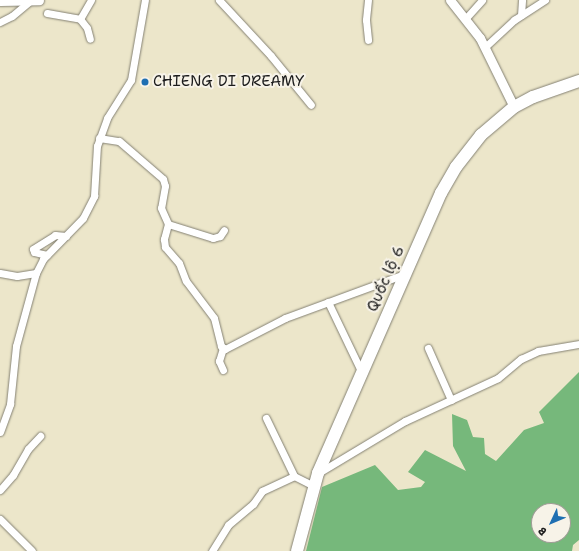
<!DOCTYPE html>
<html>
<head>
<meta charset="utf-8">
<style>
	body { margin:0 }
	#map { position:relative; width:579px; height:551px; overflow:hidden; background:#ece6ca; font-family:"Shantell Sans",sans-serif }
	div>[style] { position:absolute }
	.forest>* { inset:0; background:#76b87b }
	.roads { filter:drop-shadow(0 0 1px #848173) drop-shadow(0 0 1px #848173) }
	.street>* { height:7px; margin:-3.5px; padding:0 3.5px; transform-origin:3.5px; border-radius:3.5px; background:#fff }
	.secondary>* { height:9px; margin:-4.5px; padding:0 4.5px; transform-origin:4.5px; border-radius:4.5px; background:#fff }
	.highway>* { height:12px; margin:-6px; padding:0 6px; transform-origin:6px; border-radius:6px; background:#fff }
	.dots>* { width:11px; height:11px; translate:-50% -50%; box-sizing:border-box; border:2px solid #f7f3e8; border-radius:50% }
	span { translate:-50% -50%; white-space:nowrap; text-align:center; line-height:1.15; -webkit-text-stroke:4px #f7f3e8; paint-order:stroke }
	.poi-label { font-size:15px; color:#1c1c1c }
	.left { translate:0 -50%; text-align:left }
	.street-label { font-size:15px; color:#1c1c1c }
	.north { position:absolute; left:531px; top:503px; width:40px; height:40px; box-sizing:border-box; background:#f7f3e8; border:1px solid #9f9d96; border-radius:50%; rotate:226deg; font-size:11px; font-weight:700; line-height:16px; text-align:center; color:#1c1c1c }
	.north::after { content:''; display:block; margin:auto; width:14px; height:18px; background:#1f6fb2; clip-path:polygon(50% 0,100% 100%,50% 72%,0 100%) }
</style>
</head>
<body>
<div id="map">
	<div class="forest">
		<i style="clip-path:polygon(evenodd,579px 372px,579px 540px,573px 545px,572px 551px,306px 551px,322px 487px,375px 465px,398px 490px,421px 487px,425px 482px,408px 472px,425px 450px,466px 471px,453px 446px,452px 414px,467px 420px,473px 437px,484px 438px,485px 454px,496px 461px,524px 430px,544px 423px,539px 412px,579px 372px,539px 511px,563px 511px,563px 535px,539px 535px,539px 511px)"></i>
	</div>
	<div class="roads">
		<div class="street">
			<i style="left:219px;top:0;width:76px;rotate:47.1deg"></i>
			<i style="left:271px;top:56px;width:63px;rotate:50.8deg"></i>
			<i style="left:368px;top:0;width:20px;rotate:96deg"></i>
			<i style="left:366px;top:20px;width:20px;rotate:84deg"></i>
			<i style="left:47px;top:13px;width:34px;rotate:10deg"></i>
			<i style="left:80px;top:19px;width:22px;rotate:-60deg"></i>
			<i style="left:521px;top:15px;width:15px;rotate:-86deg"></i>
			<i style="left:466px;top:18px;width:24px;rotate:-48deg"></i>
			<i style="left:80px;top:19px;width:11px;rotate:52deg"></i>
			<i style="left:87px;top:28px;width:11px;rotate:75deg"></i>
			<i style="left:0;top:22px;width:13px;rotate:-27deg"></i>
			<i style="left:12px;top:16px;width:23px;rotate:-40deg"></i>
			<i style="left:485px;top:47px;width:40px;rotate:-43deg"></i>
			<i style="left:514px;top:20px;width:37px;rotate:-33deg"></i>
			<i style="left:99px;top:138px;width:20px;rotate:9deg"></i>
			<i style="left:119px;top:141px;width:58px;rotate:40.8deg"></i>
			<i style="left:163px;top:179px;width:7px;rotate:74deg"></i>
			<i style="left:165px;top:186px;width:22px;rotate:100deg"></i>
			<i style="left:161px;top:208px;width:17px;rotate:66deg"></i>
			<i style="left:168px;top:224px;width:47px;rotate:17.3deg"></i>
			<i style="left:213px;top:238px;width:7px;rotate:-16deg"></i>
			<i style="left:220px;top:236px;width:7px;rotate:-56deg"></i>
			<i style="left:168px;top:224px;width:16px;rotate:105deg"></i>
			<i style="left:164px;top:239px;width:8px;rotate:83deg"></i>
			<i style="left:165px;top:247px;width:21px;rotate:49deg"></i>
			<i style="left:179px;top:263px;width:19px;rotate:69deg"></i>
			<i style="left:186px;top:281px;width:46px;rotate:52.9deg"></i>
			<i style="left:214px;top:318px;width:29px;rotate:76deg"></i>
			<i style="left:221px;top:346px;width:5px;rotate:37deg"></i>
			<i style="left:225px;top:349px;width:68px;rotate:-27.3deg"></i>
			<i style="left:285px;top:318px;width:130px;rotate:-20.2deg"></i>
			<i style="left:47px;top:255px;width:13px;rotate:-167deg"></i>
			<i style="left:34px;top:252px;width:3px;rotate:-108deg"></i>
			<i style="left:33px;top:249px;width:26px;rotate:-32deg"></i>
			<i style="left:55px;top:235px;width:11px;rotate:5deg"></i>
			<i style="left:0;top:273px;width:17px;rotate:10deg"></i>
			<i style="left:17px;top:276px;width:19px;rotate:-9deg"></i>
			<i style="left:328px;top:302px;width:76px;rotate:64.4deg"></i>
			<i style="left:428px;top:348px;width:57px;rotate:66.1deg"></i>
			<i style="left:223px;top:370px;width:10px;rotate:-114deg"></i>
			<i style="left:219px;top:361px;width:14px;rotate:-73deg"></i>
			<i style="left:266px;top:418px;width:64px;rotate:64.2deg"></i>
			<i style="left:294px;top:476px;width:22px;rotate:27deg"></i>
			<i style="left:0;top:432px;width:30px;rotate:-70deg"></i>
			<i style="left:10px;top:404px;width:58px;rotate:-84.1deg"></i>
			<i style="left:16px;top:346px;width:76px;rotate:-74.7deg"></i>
			<i style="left:36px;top:273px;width:16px;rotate:-63deg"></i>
			<i style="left:43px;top:259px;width:57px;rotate:-45.7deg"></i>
			<i style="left:83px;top:218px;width:25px;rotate:-63deg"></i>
			<i style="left:94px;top:196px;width:50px;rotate:-86.6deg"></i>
			<i style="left:97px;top:146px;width:30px;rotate:-70deg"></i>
			<i style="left:107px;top:118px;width:45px;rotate:-57.7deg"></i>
			<i style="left:131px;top:80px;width:81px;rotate:-80.1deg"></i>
			<i style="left:320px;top:472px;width:99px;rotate:-31deg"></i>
			<i style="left:405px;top:421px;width:102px;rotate:-24.8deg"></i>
			<i style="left:498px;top:378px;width:30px;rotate:-40deg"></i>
			<i style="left:521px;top:359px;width:19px;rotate:-25deg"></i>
			<i style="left:538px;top:351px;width:42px;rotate:-9.7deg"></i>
			<i style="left:0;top:490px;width:20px;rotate:-49deg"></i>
			<i style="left:13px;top:475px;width:30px;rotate:-60deg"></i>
			<i style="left:28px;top:449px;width:18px;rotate:-47deg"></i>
			<i style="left:0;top:519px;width:45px;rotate:45deg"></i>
			<i style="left:212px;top:551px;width:31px;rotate:-58deg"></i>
			<i style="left:228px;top:525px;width:33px;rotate:-40deg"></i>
			<i style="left:253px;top:504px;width:16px;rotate:-55deg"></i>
			<i style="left:262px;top:491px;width:35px;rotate:-25deg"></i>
		</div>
		<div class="secondary">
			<i style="left:450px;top:0;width:48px;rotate:51.7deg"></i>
			<i style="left:480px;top:38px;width:77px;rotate:63.8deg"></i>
			<i style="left:0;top:1px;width:39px;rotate:-1deg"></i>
		</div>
		<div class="highway">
			<i style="left:297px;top:551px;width:81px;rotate:-74.9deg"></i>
			<i style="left:318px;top:473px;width:306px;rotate:-66.3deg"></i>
			<i style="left:441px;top:193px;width:30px;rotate:-60deg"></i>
			<i style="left:456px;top:167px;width:41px;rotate:-52deg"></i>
			<i style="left:481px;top:135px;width:43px;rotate:-40.3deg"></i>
			<i style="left:514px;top:107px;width:21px;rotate:-28deg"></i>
			<i style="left:533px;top:97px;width:49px;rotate:-19.2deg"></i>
		</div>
	</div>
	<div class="dots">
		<i style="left:145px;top:82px;background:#1f6fb2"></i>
	</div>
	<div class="poi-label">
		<span class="left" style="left:153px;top:82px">CHIENG DI DREAMY</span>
	</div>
	<div class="street-label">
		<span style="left:386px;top:279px;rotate:-66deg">Quốc lộ 6</span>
	</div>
	<div class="north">B</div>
</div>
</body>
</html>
